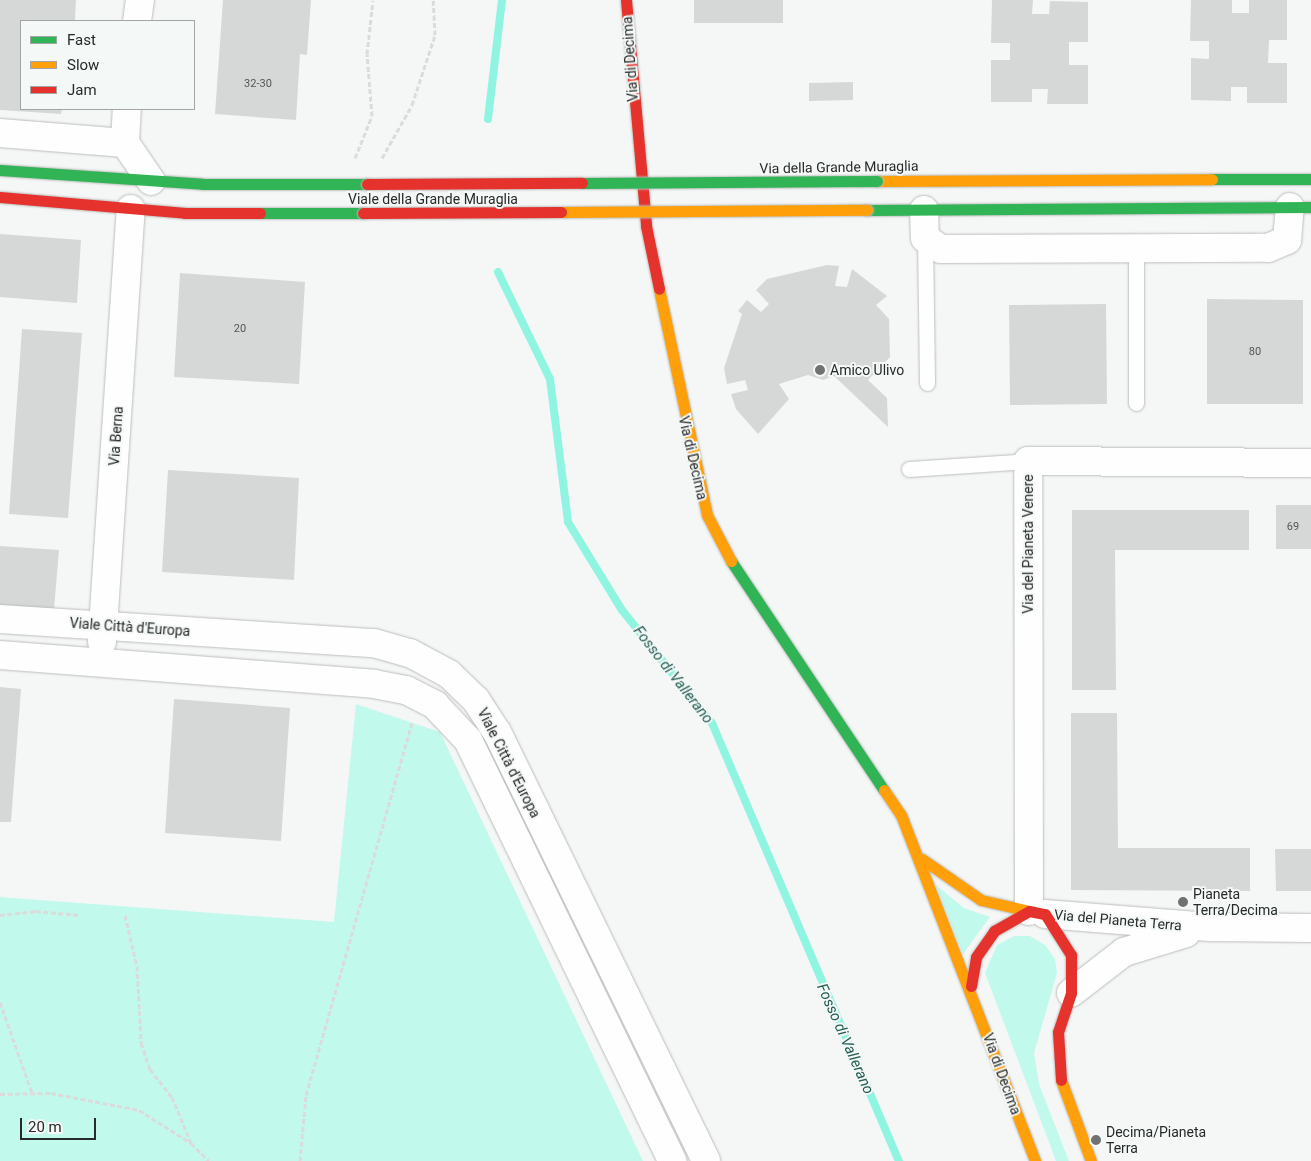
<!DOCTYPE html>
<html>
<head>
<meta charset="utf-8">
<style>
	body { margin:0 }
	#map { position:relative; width:1311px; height:1161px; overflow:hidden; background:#f5f7f6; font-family:Roboto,sans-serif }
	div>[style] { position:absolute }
	.green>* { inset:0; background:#c2f9ed }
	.stream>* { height:8px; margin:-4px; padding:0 4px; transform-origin:4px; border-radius:4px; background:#8ff4e0 }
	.building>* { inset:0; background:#d6d8d7 }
	.path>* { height:3px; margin-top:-1.5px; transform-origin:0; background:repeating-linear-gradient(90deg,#dbdbdb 0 5px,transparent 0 7.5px) }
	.roads { filter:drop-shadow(0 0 1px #bbbdbc) drop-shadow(0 0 1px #bbbdbc) }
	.lane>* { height:15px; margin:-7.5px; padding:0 7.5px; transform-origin:7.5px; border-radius:7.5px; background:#fefefe }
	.street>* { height:28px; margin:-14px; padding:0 14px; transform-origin:14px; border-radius:14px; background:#fefefe }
	.fast>* { height:11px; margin:-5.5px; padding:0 5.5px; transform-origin:5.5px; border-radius:5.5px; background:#30b455 }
	.slow>* { height:11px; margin:-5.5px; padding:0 5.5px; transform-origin:5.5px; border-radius:5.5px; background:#ff9f0a }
	.jam>* { height:11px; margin:-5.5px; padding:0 5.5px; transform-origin:5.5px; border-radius:5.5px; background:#e5322d }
	.bridges { filter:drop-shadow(0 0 1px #bbbdbc) drop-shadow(0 0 1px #bbbdbc) }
	.fast-bridge>* { height:11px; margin:-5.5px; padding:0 5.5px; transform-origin:5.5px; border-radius:5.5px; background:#30b455 }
	.slow-bridge>* { height:11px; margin:-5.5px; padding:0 5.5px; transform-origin:5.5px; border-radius:5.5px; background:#ff9f0a }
	.jam-bridge>* { height:11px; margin:-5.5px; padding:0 5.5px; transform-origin:5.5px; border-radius:5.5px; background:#e5322d }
	.dots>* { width:14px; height:14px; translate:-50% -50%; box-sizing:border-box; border:2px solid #f4f8f7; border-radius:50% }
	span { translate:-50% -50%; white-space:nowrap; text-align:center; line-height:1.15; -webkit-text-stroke:4px #f4f8f7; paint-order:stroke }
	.number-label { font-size:11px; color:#545554 }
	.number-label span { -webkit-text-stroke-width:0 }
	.street-label { font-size:14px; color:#282929 }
	.poi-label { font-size:14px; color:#282929 }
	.left { translate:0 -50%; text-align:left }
	.water-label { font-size:15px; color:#245e53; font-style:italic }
	.legend { position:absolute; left:20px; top:20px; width:175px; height:90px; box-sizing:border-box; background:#f4f8f7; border:1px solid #a2a5a5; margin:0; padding:6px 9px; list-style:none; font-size:15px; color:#282929 }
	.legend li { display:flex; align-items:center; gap:10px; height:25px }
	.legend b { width:25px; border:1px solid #a2a5a5 }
	.scale { position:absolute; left:20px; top:1118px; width:76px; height:22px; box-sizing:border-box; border:2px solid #282929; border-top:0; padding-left:6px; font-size:15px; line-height:18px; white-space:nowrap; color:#282929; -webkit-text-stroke:4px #f4f8f7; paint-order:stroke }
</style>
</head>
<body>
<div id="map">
	<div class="green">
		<i style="clip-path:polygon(356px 704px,440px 732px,643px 1161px,0 1161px,0 897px,334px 922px)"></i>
		<i style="clip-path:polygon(936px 885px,964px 908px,990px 917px,963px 954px)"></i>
		<i style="clip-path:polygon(1014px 936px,1030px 936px,1045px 945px,1055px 959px,1057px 973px,1034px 1053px,1039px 1084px,1069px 1161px,1056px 1161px,985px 973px,997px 945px)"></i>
	</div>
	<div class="stream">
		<i style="left:488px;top:119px;width:120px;rotate:-83.3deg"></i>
		<i style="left:498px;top:272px;width:119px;rotate:64.1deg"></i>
		<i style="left:550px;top:379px;width:144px;rotate:82.8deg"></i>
		<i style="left:568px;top:522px;width:103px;rotate:58.5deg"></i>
		<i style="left:622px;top:610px;width:144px;rotate:51.5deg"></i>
		<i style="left:712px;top:723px;width:476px;rotate:66.9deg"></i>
	</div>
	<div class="building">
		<i style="clip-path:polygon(0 0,76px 0,75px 21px,21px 21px,21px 109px,62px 109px,61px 114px,0 110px)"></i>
		<i style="clip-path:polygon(223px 0,311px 0,307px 55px,300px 54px,296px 120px,215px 114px)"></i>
		<i style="clip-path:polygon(694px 0,783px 0,783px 23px,694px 23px)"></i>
		<i style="clip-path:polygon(992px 0,1033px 0,1032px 14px,1049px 14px,1050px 1px,1088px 2px,1088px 42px,1069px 42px,1069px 65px,1088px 65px,1088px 104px,1047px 104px,1048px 89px,1032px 89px,1032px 102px,991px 102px,991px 60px,1010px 60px,1010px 43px,991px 43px)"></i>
		<i style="clip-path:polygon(1191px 0,1232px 0,1232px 13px,1249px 13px,1249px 0,1287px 0,1287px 40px,1269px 40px,1268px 63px,1287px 63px,1287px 103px,1247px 103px,1247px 87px,1231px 87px,1231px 101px,1191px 100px,1191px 58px,1209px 59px,1209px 41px,1190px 41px)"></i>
		<i style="clip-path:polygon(853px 82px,853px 100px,809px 101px,809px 83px)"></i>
		<i style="clip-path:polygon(0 234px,81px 240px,77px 303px,0 297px)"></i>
		<i style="clip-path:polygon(827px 265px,839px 266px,835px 286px,847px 287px,852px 269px,887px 296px,876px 305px,889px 319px,890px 357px,868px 380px,887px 398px,888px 427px,834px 376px,823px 380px,808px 375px,779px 384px,789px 399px,758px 434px,736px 409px,731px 394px,748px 390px,745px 380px,727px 384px,724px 368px,742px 314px,738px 311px,747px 300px,761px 312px,769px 304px,756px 290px,767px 279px)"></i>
		<i style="clip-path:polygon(180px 273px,305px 282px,299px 384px,174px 377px)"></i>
		<i style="clip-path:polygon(1207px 299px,1303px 300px,1303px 404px,1207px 404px)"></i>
		<i style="clip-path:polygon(1106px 304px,1107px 404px,1010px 405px,1009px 305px)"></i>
		<i style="clip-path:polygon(22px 329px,82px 333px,68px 518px,9px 514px)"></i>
		<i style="clip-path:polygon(168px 470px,299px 478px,294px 580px,162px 572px)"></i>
		<i style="clip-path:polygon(1276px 505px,1311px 505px,1311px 549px,1276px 549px)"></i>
		<i style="clip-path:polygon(1072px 510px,1249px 510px,1249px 550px,1115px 550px,1116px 690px,1072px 690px)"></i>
		<i style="clip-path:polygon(0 546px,59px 550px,54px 609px,0 606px)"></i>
		<i style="clip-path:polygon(0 687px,21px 689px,11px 822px,0 822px)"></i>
		<i style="clip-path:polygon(174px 699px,290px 708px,281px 841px,165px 833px)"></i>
		<i style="clip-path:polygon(1071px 713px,1117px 713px,1118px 848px,1250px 848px,1250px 891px,1071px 890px)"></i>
		<i style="clip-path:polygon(1275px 849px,1311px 849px,1311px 891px,1276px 891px)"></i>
	</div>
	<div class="path">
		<i style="left:355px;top:158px;width:45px;rotate:-68deg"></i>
		<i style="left:372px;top:116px;width:62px;rotate:-94.6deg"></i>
		<i style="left:367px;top:54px;width:54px;rotate:-83.7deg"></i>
		<i style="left:382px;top:158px;width:61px;rotate:-60.5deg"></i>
		<i style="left:412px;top:105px;width:74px;rotate:-71.8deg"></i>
		<i style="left:435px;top:35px;width:35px;rotate:-93deg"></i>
		<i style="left:0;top:915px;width:36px;rotate:-6deg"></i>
		<i style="left:36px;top:911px;width:43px;rotate:5.3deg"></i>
		<i style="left:125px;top:915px;width:52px;rotate:76.8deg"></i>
		<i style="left:137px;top:966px;width:77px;rotate:87deg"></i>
		<i style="left:141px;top:1043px;width:28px;rotate:71deg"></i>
		<i style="left:150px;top:1069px;width:36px;rotate:52deg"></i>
		<i style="left:172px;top:1097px;width:50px;rotate:67.6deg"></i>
		<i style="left:0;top:1002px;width:96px;rotate:70.6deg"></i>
		<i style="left:0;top:1094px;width:51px;rotate:-1.1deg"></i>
		<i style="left:51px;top:1093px;width:90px;rotate:10.9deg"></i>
		<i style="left:139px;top:1110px;width:62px;rotate:32.4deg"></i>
		<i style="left:191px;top:1143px;width:25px;rotate:45deg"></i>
		<i style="left:300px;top:1161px;width:66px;rotate:-84.8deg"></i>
		<i style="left:306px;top:1095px;width:387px;rotate:-74.1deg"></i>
	</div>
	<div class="roads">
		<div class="lane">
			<i style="left:925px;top:238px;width:145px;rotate:89.2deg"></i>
			<i style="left:1136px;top:248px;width:155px;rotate:90deg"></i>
			<i style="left:909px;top:469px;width:119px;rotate:-3.8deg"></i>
		</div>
		<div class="street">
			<i style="left:137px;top:21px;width:21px;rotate:-82deg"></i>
			<i style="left:0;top:133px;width:125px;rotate:4.6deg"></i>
			<i style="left:125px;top:143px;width:46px;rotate:55.6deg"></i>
			<i style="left:125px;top:143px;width:34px;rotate:-87deg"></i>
			<i style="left:924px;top:210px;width:28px;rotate:88deg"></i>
			<i style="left:925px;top:238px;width:19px;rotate:35deg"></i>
			<i style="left:941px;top:249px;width:327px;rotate:-0.2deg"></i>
			<i style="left:1268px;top:248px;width:21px;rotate:-23deg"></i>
			<i style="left:1287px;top:240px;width:33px;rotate:-85deg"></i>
			<i style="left:0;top:619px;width:375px;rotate:3.7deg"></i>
			<i style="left:374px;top:643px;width:37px;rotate:16deg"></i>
			<i style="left:410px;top:653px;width:44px;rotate:28.3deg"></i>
			<i style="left:449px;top:674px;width:37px;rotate:44deg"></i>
			<i style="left:476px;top:700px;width:38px;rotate:57deg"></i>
			<i style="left:497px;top:732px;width:477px;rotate:64deg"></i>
			<i style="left:102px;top:642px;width:434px;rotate:-86.2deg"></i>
			<i style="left:0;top:655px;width:375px;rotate:4.4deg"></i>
			<i style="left:374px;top:684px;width:33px;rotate:11deg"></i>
			<i style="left:406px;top:690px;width:33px;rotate:27deg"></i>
			<i style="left:435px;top:705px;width:48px;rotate:46.7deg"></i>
			<i style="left:468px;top:740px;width:468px;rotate:64.1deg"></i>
			<i style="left:1029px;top:911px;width:450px;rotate:-90.1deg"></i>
			<i style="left:1028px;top:461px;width:283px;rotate:0.4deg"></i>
			<i style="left:1045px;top:914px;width:168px;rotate:4.5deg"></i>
			<i style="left:1212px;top:927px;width:99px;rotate:0.6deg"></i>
			<i style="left:1071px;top:993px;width:67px;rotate:-37.7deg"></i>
			<i style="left:1124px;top:952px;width:65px;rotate:-17deg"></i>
		</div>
		<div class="fast">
			<i style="left:0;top:170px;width:203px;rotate:3.9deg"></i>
			<i style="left:203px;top:184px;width:164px"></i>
			<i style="left:1212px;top:179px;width:99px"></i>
			<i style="left:867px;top:210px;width:444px;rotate:-0.4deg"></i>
			<i style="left:260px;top:213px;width:103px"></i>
			<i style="left:731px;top:561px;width:275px;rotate:56.3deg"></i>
		</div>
		<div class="slow">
			<i style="left:877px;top:181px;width:335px;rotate:-0.3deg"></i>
			<i style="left:659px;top:289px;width:231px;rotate:78deg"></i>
			<i style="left:707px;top:515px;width:52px;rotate:62.4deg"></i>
			<i style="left:884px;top:790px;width:30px;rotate:56deg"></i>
			<i style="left:901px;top:815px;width:371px;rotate:68.8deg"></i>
			<i style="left:922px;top:859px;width:72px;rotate:34.8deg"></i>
			<i style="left:981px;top:900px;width:49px;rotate:12.9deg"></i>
			<i style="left:1061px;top:1080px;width:86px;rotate:69.7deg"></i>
		</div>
		<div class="jam">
			<i style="left:626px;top:0;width:227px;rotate:84.9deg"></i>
			<i style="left:646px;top:226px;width:64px;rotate:78.3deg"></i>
			<i style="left:0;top:197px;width:186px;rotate:4.9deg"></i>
			<i style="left:185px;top:213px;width:75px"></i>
			<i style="left:971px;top:986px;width:29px;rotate:-80deg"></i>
			<i style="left:976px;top:957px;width:32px;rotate:-55deg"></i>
			<i style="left:994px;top:931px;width:40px;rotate:-29.7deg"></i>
			<i style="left:1029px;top:911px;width:16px;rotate:11deg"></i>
			<i style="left:1045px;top:914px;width:49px;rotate:57.6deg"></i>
			<i style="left:1071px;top:955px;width:38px;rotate:90deg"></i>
			<i style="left:1071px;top:993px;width:41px;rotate:108.4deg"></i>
			<i style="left:1058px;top:1032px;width:48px;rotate:86.4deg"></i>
		</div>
	</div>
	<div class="bridges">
		<div class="fast-bridge">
			<i style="left:582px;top:183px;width:295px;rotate:-0.4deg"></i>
		</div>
		<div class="slow-bridge">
			<i style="left:561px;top:212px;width:306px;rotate:-0.4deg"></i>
		</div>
		<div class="jam-bridge">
			<i style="left:367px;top:184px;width:215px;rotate:-0.3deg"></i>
			<i style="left:363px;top:213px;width:198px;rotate:-0.3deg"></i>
		</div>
	</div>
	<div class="dots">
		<i style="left:820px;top:370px;background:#707171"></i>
		<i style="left:1183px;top:902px;background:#707171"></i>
		<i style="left:1096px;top:1140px;background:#707171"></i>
	</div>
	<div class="number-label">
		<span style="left:258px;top:84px">32-30</span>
		<span style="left:240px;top:329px">20</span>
		<span style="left:1255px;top:352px">80</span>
		<span style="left:1293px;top:527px">69</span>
	</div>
	<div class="street-label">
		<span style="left:630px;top:59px;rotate:-94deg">Via di Decima</span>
		<span style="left:839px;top:167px;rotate:-1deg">Via della Grande Muraglia</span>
		<span style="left:433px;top:199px">Viale della Grande Muraglia</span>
		<span style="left:116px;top:436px;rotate:-86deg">Via Berna</span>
		<span style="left:693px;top:458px;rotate:77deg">Via di Decima</span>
		<span style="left:1028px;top:544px;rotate:-90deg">Via del Pianeta Venere</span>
		<span style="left:130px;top:627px;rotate:4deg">Viale Città d'Europa</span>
		<span style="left:509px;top:763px;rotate:63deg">Viale Città d'Europa</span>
		<span style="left:1118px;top:920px;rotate:5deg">Via del Pianeta Terra</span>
		<span style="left:1002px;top:1074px;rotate:70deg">Via di Decima</span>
	</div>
	<div class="poi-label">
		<span class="left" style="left:830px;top:370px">Amico Ulivo</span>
		<span class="left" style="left:1193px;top:902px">Pianeta<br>Terra/Decima</span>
		<span class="left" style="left:1106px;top:1140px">Decima/Pianeta<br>Terra</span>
	</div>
	<div class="water-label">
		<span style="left:673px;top:675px;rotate:52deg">Fosso di Vallerano</span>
		<span style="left:845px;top:1039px;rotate:66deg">Fosso di Vallerano</span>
	</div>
	<ul class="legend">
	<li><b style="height:6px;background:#30b455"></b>Fast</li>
	<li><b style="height:6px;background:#ff9f0a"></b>Slow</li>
	<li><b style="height:6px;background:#e5322d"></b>Jam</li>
	</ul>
	<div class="scale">20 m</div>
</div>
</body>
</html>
